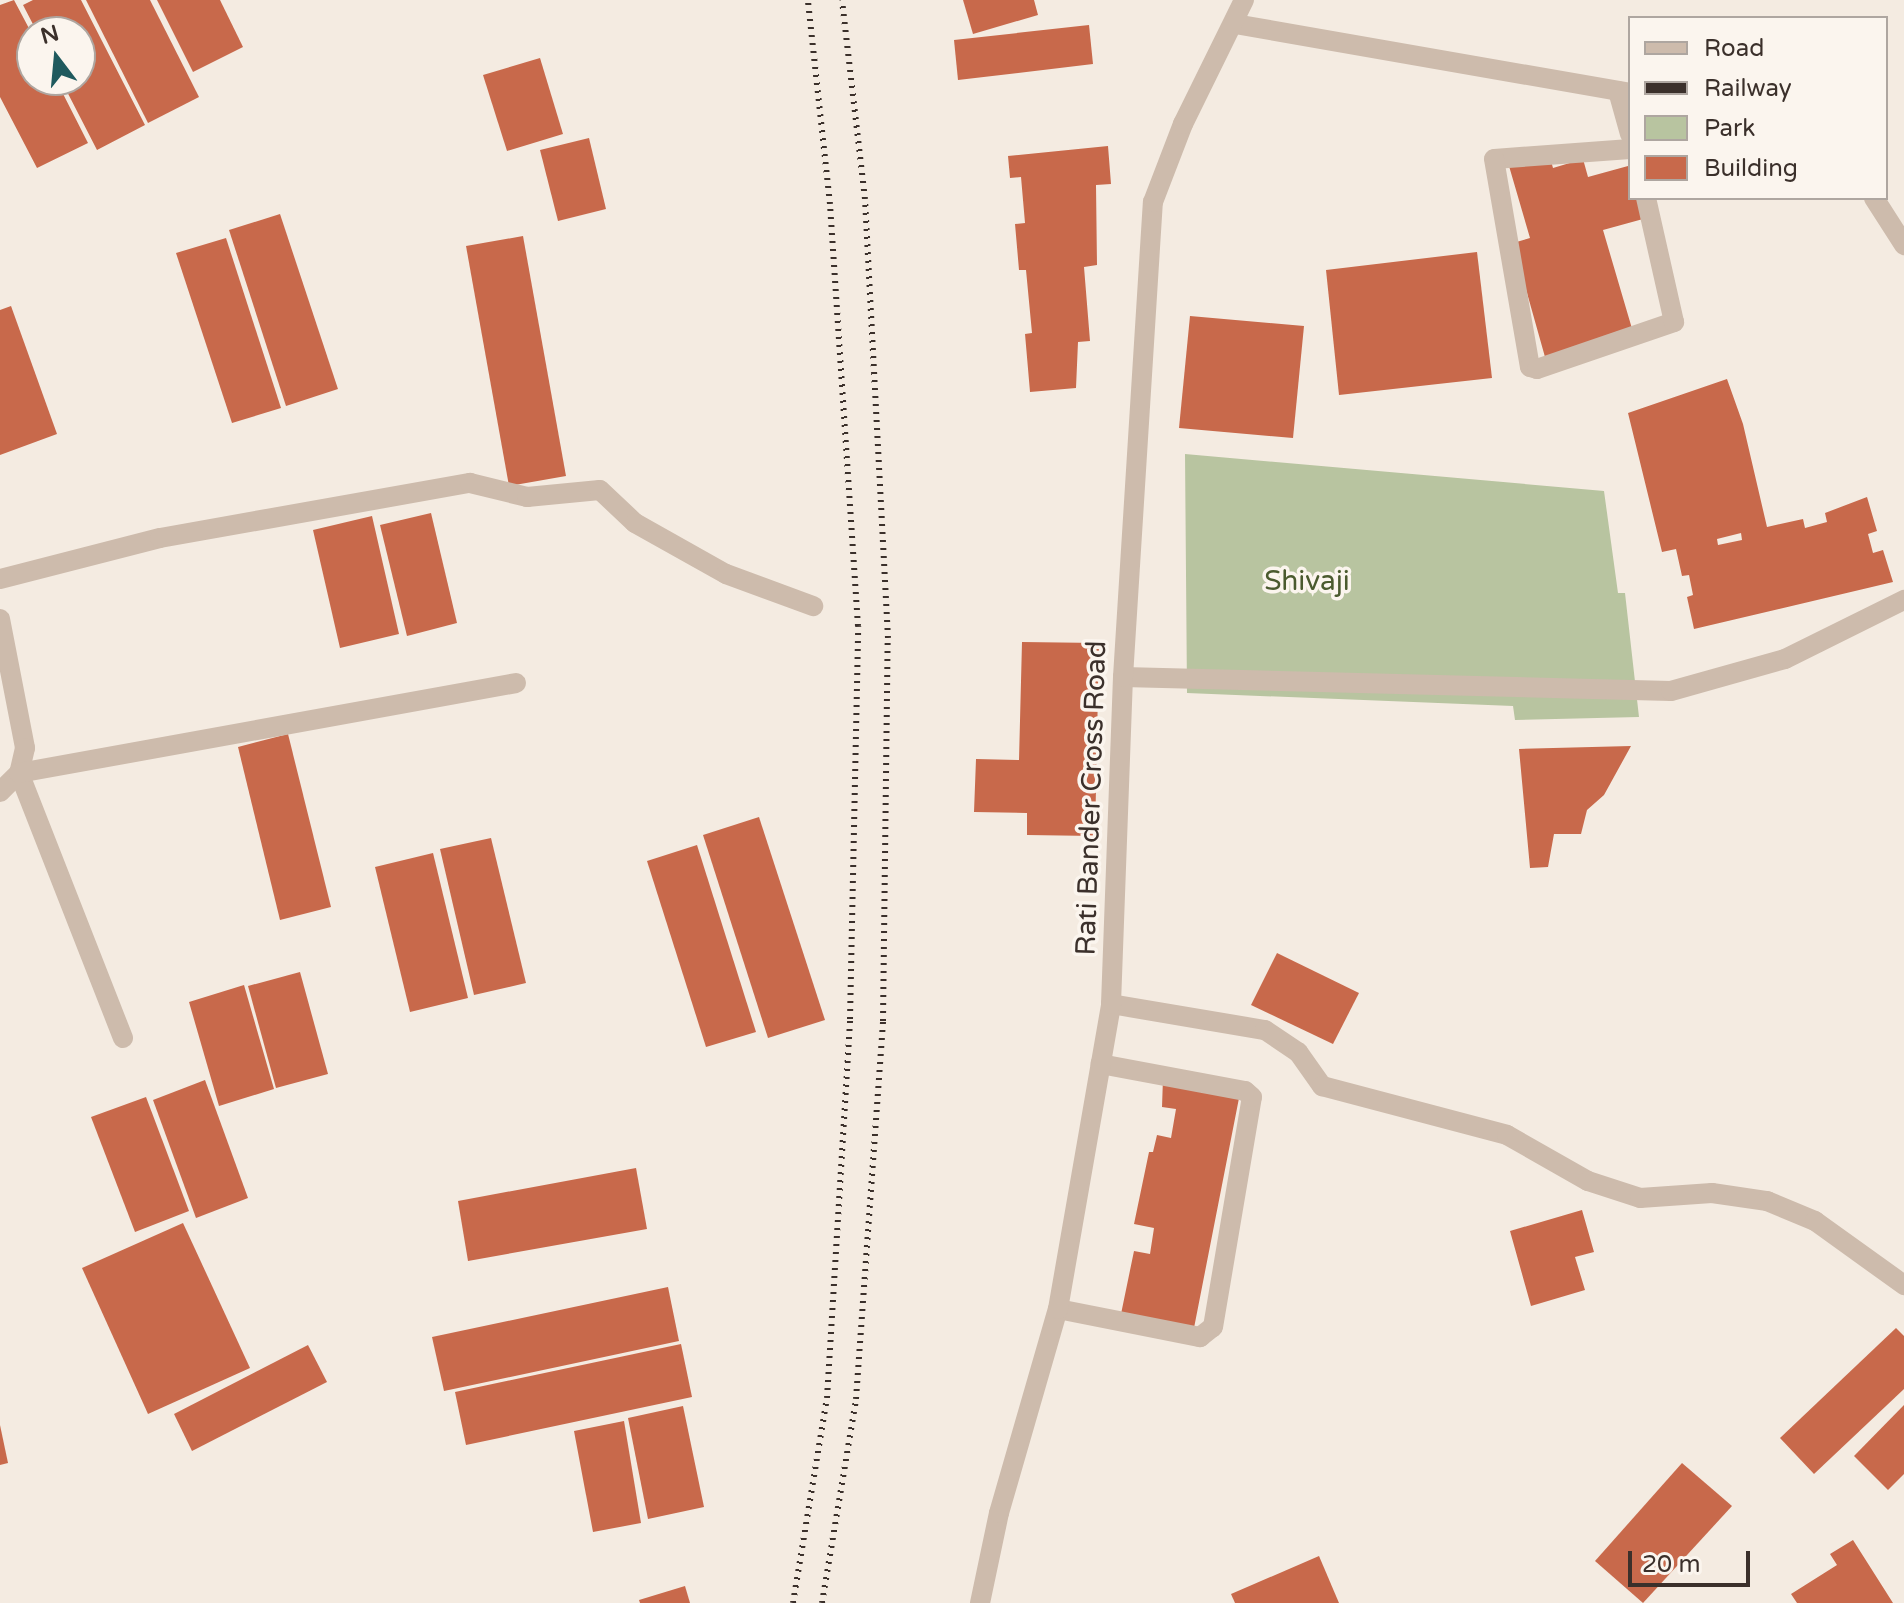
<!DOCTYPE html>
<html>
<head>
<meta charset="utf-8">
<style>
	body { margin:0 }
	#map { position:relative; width:1904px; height:1603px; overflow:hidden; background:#f4ebe1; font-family:"Varela Round",sans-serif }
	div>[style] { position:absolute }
	.green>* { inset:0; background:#b8c4a0 }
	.building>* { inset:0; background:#c8694b }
	.minor>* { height:20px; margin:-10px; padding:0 10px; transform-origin:10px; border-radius:10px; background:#cdbbac }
	.tertiary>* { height:20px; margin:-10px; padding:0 10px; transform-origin:10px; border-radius:10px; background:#cdbbac }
	.rail>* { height:6px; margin-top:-3px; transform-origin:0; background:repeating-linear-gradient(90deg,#3b302b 0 2px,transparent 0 8px) }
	span { translate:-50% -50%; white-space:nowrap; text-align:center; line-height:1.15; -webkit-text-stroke:7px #fbf5ee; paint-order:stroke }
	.park-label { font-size:28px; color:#4a5a2e }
	.street-label { font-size:28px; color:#3b302b }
	.legend { position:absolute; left:1628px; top:16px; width:260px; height:184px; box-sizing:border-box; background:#fbf5ee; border:2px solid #aea6a0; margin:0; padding:10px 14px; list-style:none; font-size:24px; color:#3b302b }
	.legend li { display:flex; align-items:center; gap:16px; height:40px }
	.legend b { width:40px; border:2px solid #aea6a0 }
	.north { position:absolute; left:16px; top:16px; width:80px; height:80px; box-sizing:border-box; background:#fbf5ee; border:2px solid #aea6a0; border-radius:50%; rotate:344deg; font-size:22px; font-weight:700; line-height:32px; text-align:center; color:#3b302b }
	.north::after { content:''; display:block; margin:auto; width:28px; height:36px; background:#1f5a5e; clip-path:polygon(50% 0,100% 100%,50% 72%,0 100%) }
	.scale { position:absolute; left:1628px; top:1551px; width:122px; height:36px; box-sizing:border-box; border:4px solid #3b302b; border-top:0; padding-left:10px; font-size:24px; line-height:28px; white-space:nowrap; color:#3b302b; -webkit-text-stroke:6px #fbf5ee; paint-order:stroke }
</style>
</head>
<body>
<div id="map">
	<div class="green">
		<i style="clip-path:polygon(1185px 454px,1604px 491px,1618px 593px,1625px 593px,1639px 717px,1515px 720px,1513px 706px,1187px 693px)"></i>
	</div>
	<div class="building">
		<i style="clip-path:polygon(14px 0,32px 34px,32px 80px,56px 80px,88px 143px,37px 168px,0 97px,0 5px)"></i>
		<i style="clip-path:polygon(33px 0,81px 0,145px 125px,97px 150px,61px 80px,80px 80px,80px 32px,37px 32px,23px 5px)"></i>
		<i style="clip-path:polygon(86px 0,150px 0,199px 97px,148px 123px)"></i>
		<i style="clip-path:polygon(157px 0,220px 0,243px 47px,193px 72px)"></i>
		<i style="clip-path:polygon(963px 0,1034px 0,1038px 15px,973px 34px)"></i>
		<i style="clip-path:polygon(1089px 25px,1093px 64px,958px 80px,954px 40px)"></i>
		<i style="clip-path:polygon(540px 58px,563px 134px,507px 151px,483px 75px)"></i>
		<i style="clip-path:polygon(589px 138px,606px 209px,558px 221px,540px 150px)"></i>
		<i style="clip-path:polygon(1108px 146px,1111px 184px,1096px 185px,1097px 265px,1084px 267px,1090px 341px,1078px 342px,1076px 388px,1030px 392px,1025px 334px,1032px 333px,1026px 270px,1019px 270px,1015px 224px,1025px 223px,1021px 177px,1010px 178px,1008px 156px)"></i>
		<i style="clip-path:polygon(1549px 154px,1553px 168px,1583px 159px,1588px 177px,1628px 166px,1630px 198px,1637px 198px,1643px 219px,1603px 230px,1633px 332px,1545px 357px,1513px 243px,1530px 238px,1509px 166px)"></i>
		<i style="clip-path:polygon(280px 214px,338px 389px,286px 406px,229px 230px)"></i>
		<i style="clip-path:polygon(523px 236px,566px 476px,509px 486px,466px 246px)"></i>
		<i style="clip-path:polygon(226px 238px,281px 408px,232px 423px,176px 253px)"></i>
		<i style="clip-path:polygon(1477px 252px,1492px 378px,1339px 395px,1326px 270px)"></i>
		<i style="clip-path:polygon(11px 306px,57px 434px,0 455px,0 310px)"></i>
		<i style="clip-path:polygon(1190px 316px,1304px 326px,1293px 438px,1179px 428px)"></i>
		<i style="clip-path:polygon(evenodd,1727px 379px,1743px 424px,1767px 527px,1803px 519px,1805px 528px,1827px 522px,1825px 513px,1867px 497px,1877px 531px,1868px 534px,1873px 553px,1883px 550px,1893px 582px,1694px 629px,1687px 597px,1693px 595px,1689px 575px,1682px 576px,1676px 549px,1662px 552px,1628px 413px,1727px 379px,1741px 533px,1742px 540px,1718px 545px,1717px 539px,1741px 533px)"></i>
		<i style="clip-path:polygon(431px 513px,457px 623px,407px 636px,380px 525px)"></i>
		<i style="clip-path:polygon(372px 516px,399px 634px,340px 648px,313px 530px)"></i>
		<i style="clip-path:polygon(1022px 642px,1099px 643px,1095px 836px,1027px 835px,1027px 813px,974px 812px,976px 759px,1019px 760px)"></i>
		<i style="clip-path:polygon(288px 734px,331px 907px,280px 920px,238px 747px)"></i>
		<i style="clip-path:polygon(1631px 746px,1604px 795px,1587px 810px,1581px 834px,1554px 834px,1548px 867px,1530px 868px,1519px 749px)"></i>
		<i style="clip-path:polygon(759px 817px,825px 1020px,768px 1038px,703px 835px)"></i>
		<i style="clip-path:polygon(491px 838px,526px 983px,474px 995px,440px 849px)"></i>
		<i style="clip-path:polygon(697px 845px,756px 1032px,706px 1047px,647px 861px)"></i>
		<i style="clip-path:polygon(433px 853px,468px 998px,410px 1012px,375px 867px)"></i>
		<i style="clip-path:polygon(1277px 953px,1359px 993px,1333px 1044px,1251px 1005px)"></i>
		<i style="clip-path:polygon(300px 972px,328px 1074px,276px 1088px,248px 986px)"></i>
		<i style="clip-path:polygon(244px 985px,274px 1089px,219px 1106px,189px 1002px)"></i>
		<i style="clip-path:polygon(1163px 1078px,1240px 1093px,1194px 1328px,1121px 1314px,1134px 1251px,1150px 1254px,1154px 1228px,1134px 1224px,1149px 1152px,1153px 1152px,1157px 1135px,1171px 1138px,1176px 1109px,1162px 1107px)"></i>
		<i style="clip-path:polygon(205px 1080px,248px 1198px,196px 1218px,153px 1100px)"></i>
		<i style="clip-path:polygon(146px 1097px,189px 1211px,135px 1232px,91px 1117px)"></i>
		<i style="clip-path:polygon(636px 1168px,647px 1229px,468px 1261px,458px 1201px)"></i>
		<i style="clip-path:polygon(1582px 1210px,1594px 1252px,1575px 1257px,1585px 1290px,1531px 1306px,1510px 1231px)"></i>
		<i style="clip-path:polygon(183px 1223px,250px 1368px,148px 1414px,82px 1268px)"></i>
		<i style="clip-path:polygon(668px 1287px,679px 1341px,444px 1391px,432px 1337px)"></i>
		<i style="clip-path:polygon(1896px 1328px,1904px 1336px,1904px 1389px,1814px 1474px,1780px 1438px)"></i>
		<i style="clip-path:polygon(681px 1344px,692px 1397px,466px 1445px,455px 1392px)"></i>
		<i style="clip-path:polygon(308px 1345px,327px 1382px,192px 1451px,174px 1414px)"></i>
		<i style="clip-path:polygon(1904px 1405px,1904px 1474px,1888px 1490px,1854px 1456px)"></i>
		<i style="clip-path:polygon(683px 1406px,704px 1507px,648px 1519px,628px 1418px)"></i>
		<i style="clip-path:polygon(624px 1421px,641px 1523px,593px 1532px,574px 1431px)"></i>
		<i style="clip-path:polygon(0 1425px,8px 1463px,0 1465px)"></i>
		<i style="clip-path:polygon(1682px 1463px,1732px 1506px,1643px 1603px,1595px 1561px)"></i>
		<i style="clip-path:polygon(1853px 1540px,1893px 1603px,1797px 1603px,1791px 1594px,1837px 1565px,1830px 1554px)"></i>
		<i style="clip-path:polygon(1319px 1556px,1339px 1603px,1235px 1603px,1231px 1594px)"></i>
		<i style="clip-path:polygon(685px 1586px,690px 1603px,640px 1603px,639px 1600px)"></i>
	</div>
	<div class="minor">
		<i style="left:1235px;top:24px;width:401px;rotate:9.9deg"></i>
		<i style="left:1618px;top:91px;width:45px;rotate:74.4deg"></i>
		<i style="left:1630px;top:149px;width:136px;rotate:175.8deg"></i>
		<i style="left:1494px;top:159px;width:211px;rotate:80.2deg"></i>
		<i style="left:1530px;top:367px;width:7px;rotate:16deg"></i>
		<i style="left:1537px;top:369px;width:145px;rotate:-18.9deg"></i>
		<i style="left:1674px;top:322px;width:127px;rotate:-102.7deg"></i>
		<i style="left:1874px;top:198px;width:56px;rotate:57.4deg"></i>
		<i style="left:0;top:579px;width:165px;rotate:-14.4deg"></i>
		<i style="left:160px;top:538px;width:315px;rotate:-10.1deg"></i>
		<i style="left:470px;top:483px;width:59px;rotate:13.8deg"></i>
		<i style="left:527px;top:497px;width:73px;rotate:-5.5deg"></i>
		<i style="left:600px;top:490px;width:48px;rotate:43.3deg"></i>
		<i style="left:635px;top:523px;width:104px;rotate:29.3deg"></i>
		<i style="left:726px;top:574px;width:93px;rotate:20.2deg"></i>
		<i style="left:0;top:619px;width:131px;rotate:79deg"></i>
		<i style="left:25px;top:748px;width:26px;rotate:103deg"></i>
		<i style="left:19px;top:773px;width:27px;rotate:135deg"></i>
		<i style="left:1123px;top:677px;width:548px;rotate:1.46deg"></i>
		<i style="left:1671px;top:691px;width:118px;rotate:-15.7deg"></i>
		<i style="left:1785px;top:659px;width:133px;rotate:-26.4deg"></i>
		<i style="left:1111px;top:1004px;width:156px;rotate:9.6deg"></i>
		<i style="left:1265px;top:1030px;width:40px;rotate:34deg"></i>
		<i style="left:1298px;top:1052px;width:42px;rotate:54.8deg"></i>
		<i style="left:1322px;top:1086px;width:191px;rotate:14.8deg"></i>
		<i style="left:1507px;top:1135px;width:93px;rotate:29.6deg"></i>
		<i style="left:1588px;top:1181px;width:55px;rotate:18.1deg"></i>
		<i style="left:1640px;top:1198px;width:72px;rotate:-4deg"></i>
		<i style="left:1712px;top:1193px;width:56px;rotate:8.3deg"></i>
		<i style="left:1767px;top:1201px;width:52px;rotate:22.6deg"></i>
		<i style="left:1815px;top:1221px;width:110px;rotate:35.7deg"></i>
		<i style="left:123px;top:1038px;width:285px;rotate:-111.4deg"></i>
		<i style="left:19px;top:773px;width:505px;rotate:-10.26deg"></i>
		<i style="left:1058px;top:1309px;width:145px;rotate:11.2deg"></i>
		<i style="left:1200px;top:1337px;width:16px;rotate:-38deg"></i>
		<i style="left:1213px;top:1327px;width:233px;rotate:-80.4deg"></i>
		<i style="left:1252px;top:1097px;width:9px;rotate:-139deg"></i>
		<i style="left:1245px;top:1091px;width:147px;rotate:-169.4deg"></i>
	</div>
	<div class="tertiary">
		<i style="left:980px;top:1603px;width:92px;rotate:-78.1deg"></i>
		<i style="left:999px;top:1513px;width:212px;rotate:-73.9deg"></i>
		<i style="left:1058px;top:1309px;width:310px;rotate:-80.1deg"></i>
		<i style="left:1111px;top:1004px;width:327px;rotate:-87.9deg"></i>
		<i style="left:1123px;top:677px;width:476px;rotate:-86.4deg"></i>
		<i style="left:1153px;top:202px;width:84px;rotate:-69deg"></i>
		<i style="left:1183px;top:124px;width:138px;rotate:-63.8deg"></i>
	</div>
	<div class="rail">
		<i style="left:793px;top:1603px;width:208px;rotate:-80.6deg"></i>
		<i style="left:827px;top:1398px;width:380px;rotate:-86.5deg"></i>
		<i style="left:850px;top:1019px;width:393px;rotate:-88.8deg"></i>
		<i style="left:858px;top:626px;width:423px;rotate:-93.8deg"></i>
		<i style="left:830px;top:204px;width:205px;rotate:-96.2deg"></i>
		<i style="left:822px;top:1603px;width:207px;rotate:-80.5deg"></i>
		<i style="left:856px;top:1399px;width:379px;rotate:-85.9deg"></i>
		<i style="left:883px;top:1021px;width:383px;rotate:-89.3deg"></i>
		<i style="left:888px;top:638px;width:440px;rotate:-93deg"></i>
		<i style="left:865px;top:199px;width:200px;rotate:-96.6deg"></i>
	</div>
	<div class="park-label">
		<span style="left:1307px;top:581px">Shivaji</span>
	</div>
	<div class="street-label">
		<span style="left:1091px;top:798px;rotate:-88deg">Rati Bander Cross Road</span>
	</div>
	<ul class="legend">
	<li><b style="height:10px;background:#cdbbac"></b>Road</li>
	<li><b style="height:10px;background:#3b302b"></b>Railway</li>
	<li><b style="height:22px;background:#b8c4a0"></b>Park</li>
	<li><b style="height:22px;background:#c8694b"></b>Building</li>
	</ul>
	<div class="north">N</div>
	<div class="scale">20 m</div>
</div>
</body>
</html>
